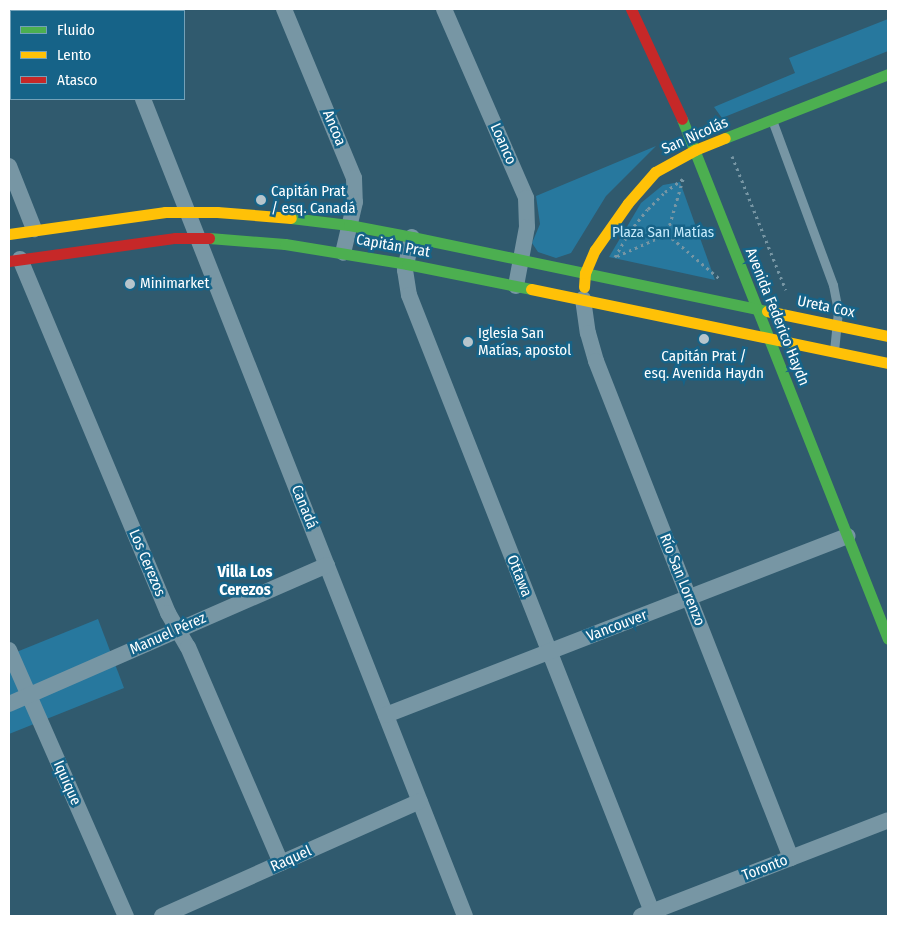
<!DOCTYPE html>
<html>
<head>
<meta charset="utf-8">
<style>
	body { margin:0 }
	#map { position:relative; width:897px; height:925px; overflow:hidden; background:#305a6e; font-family:"Fira Sans Condensed",sans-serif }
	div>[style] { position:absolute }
	.green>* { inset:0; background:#27789e }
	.path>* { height:3px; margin-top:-1.5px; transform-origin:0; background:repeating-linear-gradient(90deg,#7796a4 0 2.5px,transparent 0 6.5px) }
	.lane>* { height:9px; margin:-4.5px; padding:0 4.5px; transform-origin:4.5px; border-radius:4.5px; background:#7796a4 }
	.street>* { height:16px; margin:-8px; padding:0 8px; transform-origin:8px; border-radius:8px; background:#7796a4 }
	.fast>* { height:11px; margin:-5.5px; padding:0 5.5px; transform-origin:5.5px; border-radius:5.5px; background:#4caf50 }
	.slow>* { height:11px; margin:-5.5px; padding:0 5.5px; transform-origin:5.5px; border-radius:5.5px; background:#ffc107 }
	.jam>* { height:11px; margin:-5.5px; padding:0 5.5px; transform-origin:5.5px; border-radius:5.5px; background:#c62828 }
	.dots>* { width:14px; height:14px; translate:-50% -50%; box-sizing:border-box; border:2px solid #166388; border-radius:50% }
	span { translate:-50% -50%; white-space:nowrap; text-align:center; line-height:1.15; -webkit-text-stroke:5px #166388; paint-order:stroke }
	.street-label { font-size:15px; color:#fff }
	.poi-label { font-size:15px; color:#fff }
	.left { translate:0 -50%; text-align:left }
	.park-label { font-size:15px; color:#c3e9fa }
	.neighbourhood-label { font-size:16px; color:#fff; font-weight:700 }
	.frame { position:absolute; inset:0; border:10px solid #fff; pointer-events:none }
	.legend { position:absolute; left:10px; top:10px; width:175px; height:90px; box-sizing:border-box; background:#166388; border:1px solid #73a1b8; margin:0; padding:6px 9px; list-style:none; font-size:15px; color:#fff }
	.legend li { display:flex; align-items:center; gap:10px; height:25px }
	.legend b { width:25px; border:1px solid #73a1b8 }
</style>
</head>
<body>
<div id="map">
	<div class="green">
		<i style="clip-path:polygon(888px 19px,888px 51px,722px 118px,714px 107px,795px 73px,789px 58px)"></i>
		<i style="clip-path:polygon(656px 146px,606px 196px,571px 253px,556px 258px,538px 252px,532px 243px,540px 224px,536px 196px)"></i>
		<i style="clip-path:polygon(680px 182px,715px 280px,609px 257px,641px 203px,663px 185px)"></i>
		<i style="clip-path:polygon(98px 619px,124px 688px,9px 734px,9px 655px)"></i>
	</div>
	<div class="path">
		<i style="left:732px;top:156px;width:144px;rotate:68.1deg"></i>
		<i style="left:683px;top:179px;width:57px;rotate:106.2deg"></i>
		<i style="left:667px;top:234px;width:57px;rotate:156.1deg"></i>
		<i style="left:615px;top:257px;width:30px;rotate:-60deg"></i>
		<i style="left:630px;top:231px;width:28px;rotate:-51deg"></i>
		<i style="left:648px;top:209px;width:24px;rotate:-45deg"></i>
		<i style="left:665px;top:192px;width:22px;rotate:-36deg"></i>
		<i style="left:667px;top:234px;width:70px;rotate:40.3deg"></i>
	</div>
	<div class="lane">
		<i style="left:772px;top:120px;width:176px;rotate:69.7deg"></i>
		<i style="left:833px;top:285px;width:26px;rotate:79deg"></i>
		<i style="left:838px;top:311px;width:40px;rotate:95.7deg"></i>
	</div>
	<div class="street">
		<i style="left:107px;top:9px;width:2px;rotate:63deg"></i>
		<i style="left:284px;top:9px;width:183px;rotate:67.5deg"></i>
		<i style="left:354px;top:178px;width:24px;rotate:88deg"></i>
		<i style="left:355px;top:202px;width:52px;rotate:103.2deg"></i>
		<i style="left:444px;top:9px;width:206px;rotate:66.5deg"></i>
		<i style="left:526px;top:198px;width:29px;rotate:88deg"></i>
		<i style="left:527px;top:227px;width:60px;rotate:100.6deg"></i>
		<i style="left:143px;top:99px;width:878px;rotate:68.49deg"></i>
		<i style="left:9px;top:166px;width:68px;rotate:68.4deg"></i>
		<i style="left:412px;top:237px;width:34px;rotate:102deg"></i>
		<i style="left:405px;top:270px;width:25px;rotate:81deg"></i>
		<i style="left:409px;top:295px;width:663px;rotate:68.5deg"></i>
		<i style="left:20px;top:259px;width:384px;rotate:67.3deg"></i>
		<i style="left:168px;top:613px;width:39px;rotate:60deg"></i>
		<i style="left:188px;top:647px;width:235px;rotate:66.7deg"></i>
		<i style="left:583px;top:299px;width:34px;rotate:82deg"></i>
		<i style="left:588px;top:333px;width:29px;rotate:74deg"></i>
		<i style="left:596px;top:361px;width:534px;rotate:68.58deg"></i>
		<i style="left:9px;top:650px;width:291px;rotate:66.3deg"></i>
		<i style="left:9px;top:704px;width:347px;rotate:-23.6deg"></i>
		<i style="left:386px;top:715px;width:495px;rotate:-21.2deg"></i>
		<i style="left:162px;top:916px;width:282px;rotate:-24deg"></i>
		<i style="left:641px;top:916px;width:265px;rotate:-21.2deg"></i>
	</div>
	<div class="fast">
		<i style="left:682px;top:119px;width:559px;rotate:68.39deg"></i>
		<i style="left:725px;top:138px;width:175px;rotate:-21.4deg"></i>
		<i style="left:291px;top:218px;width:58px;rotate:6.9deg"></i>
		<i style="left:349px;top:225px;width:64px;rotate:10.8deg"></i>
		<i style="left:412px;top:237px;width:363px;rotate:11.8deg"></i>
		<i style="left:209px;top:238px;width:76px;rotate:4.5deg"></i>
		<i style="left:285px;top:244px;width:124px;rotate:9.3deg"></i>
		<i style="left:407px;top:264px;width:126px;rotate:11.4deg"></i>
	</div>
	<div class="slow">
		<i style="left:9px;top:234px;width:158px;rotate:-8deg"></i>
		<i style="left:165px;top:212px;width:52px"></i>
		<i style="left:217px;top:212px;width:74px;rotate:4.6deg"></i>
		<i style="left:584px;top:287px;width:14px;rotate:-86deg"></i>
		<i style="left:585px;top:273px;width:25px;rotate:-67deg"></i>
		<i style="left:595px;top:250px;width:57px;rotate:-54.9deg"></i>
		<i style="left:628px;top:203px;width:41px;rotate:-48.9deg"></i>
		<i style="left:655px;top:172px;width:46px;rotate:-28.8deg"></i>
		<i style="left:695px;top:150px;width:32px;rotate:-22deg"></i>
		<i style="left:531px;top:289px;width:365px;rotate:11.7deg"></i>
		<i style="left:767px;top:311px;width:124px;rotate:11.7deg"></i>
	</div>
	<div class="jam">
		<i style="left:631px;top:9px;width:121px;rotate:65.1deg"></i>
		<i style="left:9px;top:261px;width:168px;rotate:-7.9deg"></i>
		<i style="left:175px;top:238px;width:34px"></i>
	</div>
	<div class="dots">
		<i style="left:261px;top:200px;background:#b7c5cc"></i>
		<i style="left:130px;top:284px;background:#b7c5cc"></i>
		<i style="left:704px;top:339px;background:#b7c5cc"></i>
		<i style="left:468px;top:342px;background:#b7c5cc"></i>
	</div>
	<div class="street-label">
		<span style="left:334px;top:128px;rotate:67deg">Ancoa</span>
		<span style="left:695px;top:136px;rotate:-24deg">San Nicolás</span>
		<span style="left:503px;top:144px;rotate:66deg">Loanco</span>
		<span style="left:393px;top:246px;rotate:10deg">Capitán Prat</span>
		<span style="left:826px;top:307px;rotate:12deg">Ureta Cox</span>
		<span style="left:777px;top:317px;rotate:68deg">Avenida Federico Haydn</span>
		<span style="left:304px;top:507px;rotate:68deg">Canadá</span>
		<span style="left:147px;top:563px;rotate:67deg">Los Cerezos</span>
		<span style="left:519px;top:576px;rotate:68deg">Ottawa</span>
		<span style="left:682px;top:580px;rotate:68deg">Río San Lorenzo</span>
		<span style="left:617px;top:626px;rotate:-21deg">Vancouver</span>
		<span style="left:168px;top:634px;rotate:-24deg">Manuel Pérez</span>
		<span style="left:67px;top:783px;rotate:66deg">Iquique</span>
		<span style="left:291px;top:859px;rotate:-24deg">Raquel</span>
		<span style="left:765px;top:868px;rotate:-21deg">Toronto</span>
	</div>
	<div class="poi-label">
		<span class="left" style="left:271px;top:200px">Capitán Prat<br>/ esq. Canadá</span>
		<span class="left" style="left:140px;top:284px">Minimarket</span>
		<span class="left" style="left:478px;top:342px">Iglesia San<br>Matías, apostol</span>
		<span style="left:704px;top:365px">Capitán Prat /<br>esq. Avenida Haydn</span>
	</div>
	<div class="park-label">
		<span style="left:663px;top:233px">Plaza San Matías</span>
	</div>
	<div class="neighbourhood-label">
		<span style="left:245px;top:581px">Villa Los<br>Cerezos</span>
	</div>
	<div class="frame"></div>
	<ul class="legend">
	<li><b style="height:6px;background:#4caf50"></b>Fluido</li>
	<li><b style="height:6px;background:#ffc107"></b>Lento</li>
	<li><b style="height:6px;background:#c62828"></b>Atasco</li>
	</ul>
</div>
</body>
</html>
